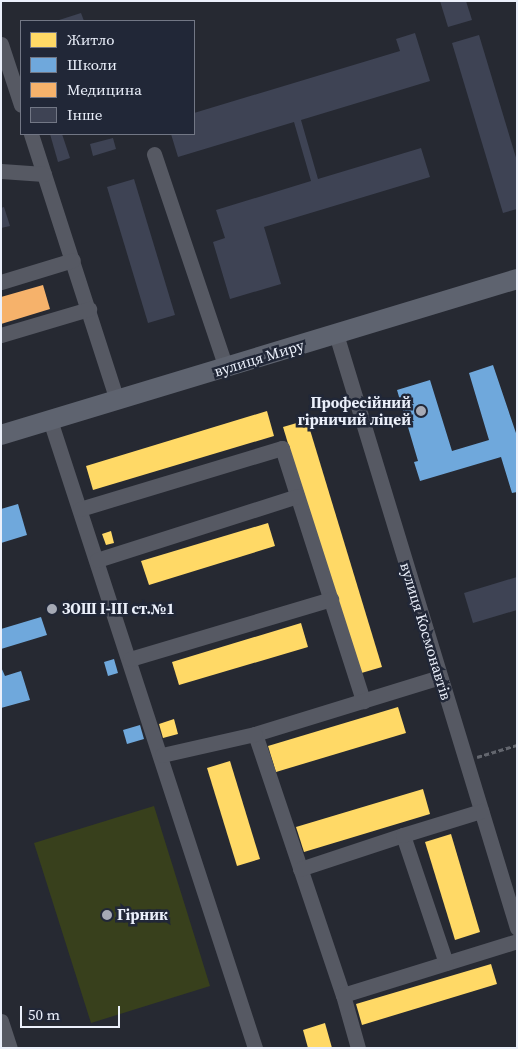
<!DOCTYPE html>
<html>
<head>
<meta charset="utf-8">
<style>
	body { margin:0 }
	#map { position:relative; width:518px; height:1049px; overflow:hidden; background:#262932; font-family:"Source Serif 4",serif }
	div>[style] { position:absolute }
	.green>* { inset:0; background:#38401c }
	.homes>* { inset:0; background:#ffd966 }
	.schools>* { inset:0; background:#6fa8dc }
	.health>* { inset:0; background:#f6b26b }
	.building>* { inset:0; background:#3e4354 }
	.path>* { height:2.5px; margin-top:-1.25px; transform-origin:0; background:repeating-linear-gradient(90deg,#63666e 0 5px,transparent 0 7.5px) }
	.minor>* { height:15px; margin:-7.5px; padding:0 7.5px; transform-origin:7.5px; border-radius:7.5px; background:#565963 }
	.major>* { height:20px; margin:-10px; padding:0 10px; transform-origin:10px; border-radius:10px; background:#5e636f }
	.dots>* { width:14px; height:14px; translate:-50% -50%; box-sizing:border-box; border:2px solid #212737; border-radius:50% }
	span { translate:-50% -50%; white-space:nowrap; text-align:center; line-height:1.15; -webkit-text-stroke:5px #212737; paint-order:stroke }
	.street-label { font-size:15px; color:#ebf0fb }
	.poi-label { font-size:15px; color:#ebf0fb; font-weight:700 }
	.right { translate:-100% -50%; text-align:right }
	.left { translate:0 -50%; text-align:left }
	.frame { position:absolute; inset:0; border:2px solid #ebf0fb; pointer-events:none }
	.legend { position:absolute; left:20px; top:20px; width:175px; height:115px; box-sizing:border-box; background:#212737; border:1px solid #727785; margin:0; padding:6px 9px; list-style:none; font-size:15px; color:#ebf0fb }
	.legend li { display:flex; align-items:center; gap:10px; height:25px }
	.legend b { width:25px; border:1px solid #727785 }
	.scale { position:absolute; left:20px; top:1006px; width:100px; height:22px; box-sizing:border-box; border:2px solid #ebf0fb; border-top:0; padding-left:6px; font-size:15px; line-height:18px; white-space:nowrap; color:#ebf0fb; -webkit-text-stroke:4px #212737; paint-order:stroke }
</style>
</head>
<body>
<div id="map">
	<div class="green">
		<i style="clip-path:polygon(154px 806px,210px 986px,91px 1023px,34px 843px)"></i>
	</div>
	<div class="homes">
		<i style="clip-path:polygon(267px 411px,274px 436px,93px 490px,86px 466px)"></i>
		<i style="clip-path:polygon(307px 420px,382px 667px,358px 674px,283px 427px)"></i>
		<i style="clip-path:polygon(268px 523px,275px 546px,149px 585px,141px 561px)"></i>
		<i style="clip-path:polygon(111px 531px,114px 543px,106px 545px,102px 534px)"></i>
		<i style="clip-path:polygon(301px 623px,308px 647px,179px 685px,172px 662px)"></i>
		<i style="clip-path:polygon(398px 707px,406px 733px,276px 772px,268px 746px)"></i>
		<i style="clip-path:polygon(174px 719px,178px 734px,163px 738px,159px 724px)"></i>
		<i style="clip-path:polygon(230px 761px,260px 859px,237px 866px,207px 768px)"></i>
		<i style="clip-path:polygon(423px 789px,430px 814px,304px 852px,296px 827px)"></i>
		<i style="clip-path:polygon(451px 834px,480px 932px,455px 940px,425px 842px)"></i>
		<i style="clip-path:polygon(491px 964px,497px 984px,362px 1025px,356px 1004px)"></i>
		<i style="clip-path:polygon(325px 1023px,332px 1048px,308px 1048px,303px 1030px)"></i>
	</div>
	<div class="schools">
		<i style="clip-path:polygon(493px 365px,517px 436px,517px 492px,512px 493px,501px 457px,420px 481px,414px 462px,418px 461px,397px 390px,430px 380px,452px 451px,489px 440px,469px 373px)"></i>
		<i style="clip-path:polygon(18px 504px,27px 535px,1px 543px,1px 509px)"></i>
		<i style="clip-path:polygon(41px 617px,47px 635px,1px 649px,1px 629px)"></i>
		<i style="clip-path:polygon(114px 659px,118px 673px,108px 676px,104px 662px)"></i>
		<i style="clip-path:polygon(1px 667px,5px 676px,21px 671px,30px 700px,1px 708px)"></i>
		<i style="clip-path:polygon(140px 725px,144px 739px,127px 744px,123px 730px)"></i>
	</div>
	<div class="health">
		<i style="clip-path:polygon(43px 285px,50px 309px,1px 324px,1px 297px)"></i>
	</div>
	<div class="building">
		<i style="clip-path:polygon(440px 1px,466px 1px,472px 20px,448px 27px)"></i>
		<i style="clip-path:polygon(81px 13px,84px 21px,56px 21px)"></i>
		<i style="clip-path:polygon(415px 33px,430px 81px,301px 120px,318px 179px,421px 148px,430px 177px,264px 227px,281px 284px,230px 299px,213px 242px,225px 238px,216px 210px,311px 181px,294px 122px,178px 157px,171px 134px,194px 134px,194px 113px,400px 51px,396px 39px)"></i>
		<i style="clip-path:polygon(479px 35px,517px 161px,517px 209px,503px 213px,452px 43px)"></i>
		<i style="clip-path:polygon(50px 134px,62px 134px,70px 158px,58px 162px)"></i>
		<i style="clip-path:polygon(113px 138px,116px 149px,93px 156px,90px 144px)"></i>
		<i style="clip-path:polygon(134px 179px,175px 315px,148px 323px,107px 187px)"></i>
		<i style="clip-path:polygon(4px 207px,10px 226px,1px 228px,1px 208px)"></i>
		<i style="clip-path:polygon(517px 577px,517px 610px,473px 623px,464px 593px)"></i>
	</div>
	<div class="path">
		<i style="left:477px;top:757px;width:42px;rotate:-16.7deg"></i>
	</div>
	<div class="minor">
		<i style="left:1px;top:44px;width:64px;rotate:71.8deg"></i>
		<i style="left:31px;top:134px;width:280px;rotate:72.1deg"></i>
		<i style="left:154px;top:154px;width:226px;rotate:71.4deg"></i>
		<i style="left:1px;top:171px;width:43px;rotate:4deg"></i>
		<i style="left:1px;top:282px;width:75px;rotate:-17deg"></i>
		<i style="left:336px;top:334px;width:621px;rotate:73.05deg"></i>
		<i style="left:1px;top:335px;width:92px;rotate:-16.5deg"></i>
		<i style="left:50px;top:420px;width:661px;rotate:71.92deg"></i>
		<i style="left:80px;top:509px;width:211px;rotate:-16.8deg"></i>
		<i style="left:282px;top:448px;width:266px;rotate:72.2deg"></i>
		<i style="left:97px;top:560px;width:210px;rotate:-17.7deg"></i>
		<i style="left:130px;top:659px;width:210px;rotate:-16.6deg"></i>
		<i style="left:440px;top:677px;width:194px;rotate:162.9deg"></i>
		<i style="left:255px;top:734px;width:275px;rotate:71.4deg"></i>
		<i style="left:343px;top:995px;width:182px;rotate:-17.2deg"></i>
		<i style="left:162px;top:755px;width:95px;rotate:-12.7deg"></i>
		<i style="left:300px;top:869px;width:108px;rotate:-18.3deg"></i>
		<i style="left:446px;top:963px;width:135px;rotate:-108.6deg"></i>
		<i style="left:403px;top:835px;width:82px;rotate:-17.1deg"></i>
		<i style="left:343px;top:995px;width:55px;rotate:74.2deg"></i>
		<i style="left:1px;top:1021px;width:28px;rotate:72deg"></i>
	</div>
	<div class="major">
		<i style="left:1px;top:435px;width:539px;rotate:-16.82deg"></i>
	</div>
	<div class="dots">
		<i style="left:421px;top:411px;background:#a6aab5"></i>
		<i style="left:52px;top:609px;background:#a6aab5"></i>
		<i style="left:107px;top:915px;background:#a6aab5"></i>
	</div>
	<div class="street-label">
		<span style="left:259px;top:358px;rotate:-17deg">вулиця Миру</span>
		<span style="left:426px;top:631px;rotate:73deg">вулиця Космонавтів</span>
	</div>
	<div class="poi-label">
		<span class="right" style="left:411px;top:411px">Професійний<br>гірничий ліцей</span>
		<span class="left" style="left:62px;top:609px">ЗОШ I-III ст.№1</span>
		<span class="left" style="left:117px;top:915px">Гірник</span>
	</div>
	<div class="frame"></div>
	<ul class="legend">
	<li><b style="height:14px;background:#ffd966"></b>Житло</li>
	<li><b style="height:14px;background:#6fa8dc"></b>Школи</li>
	<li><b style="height:14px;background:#f6b26b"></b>Медицина</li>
	<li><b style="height:14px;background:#3e4354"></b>Інше</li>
	</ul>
	<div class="scale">50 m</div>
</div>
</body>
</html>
